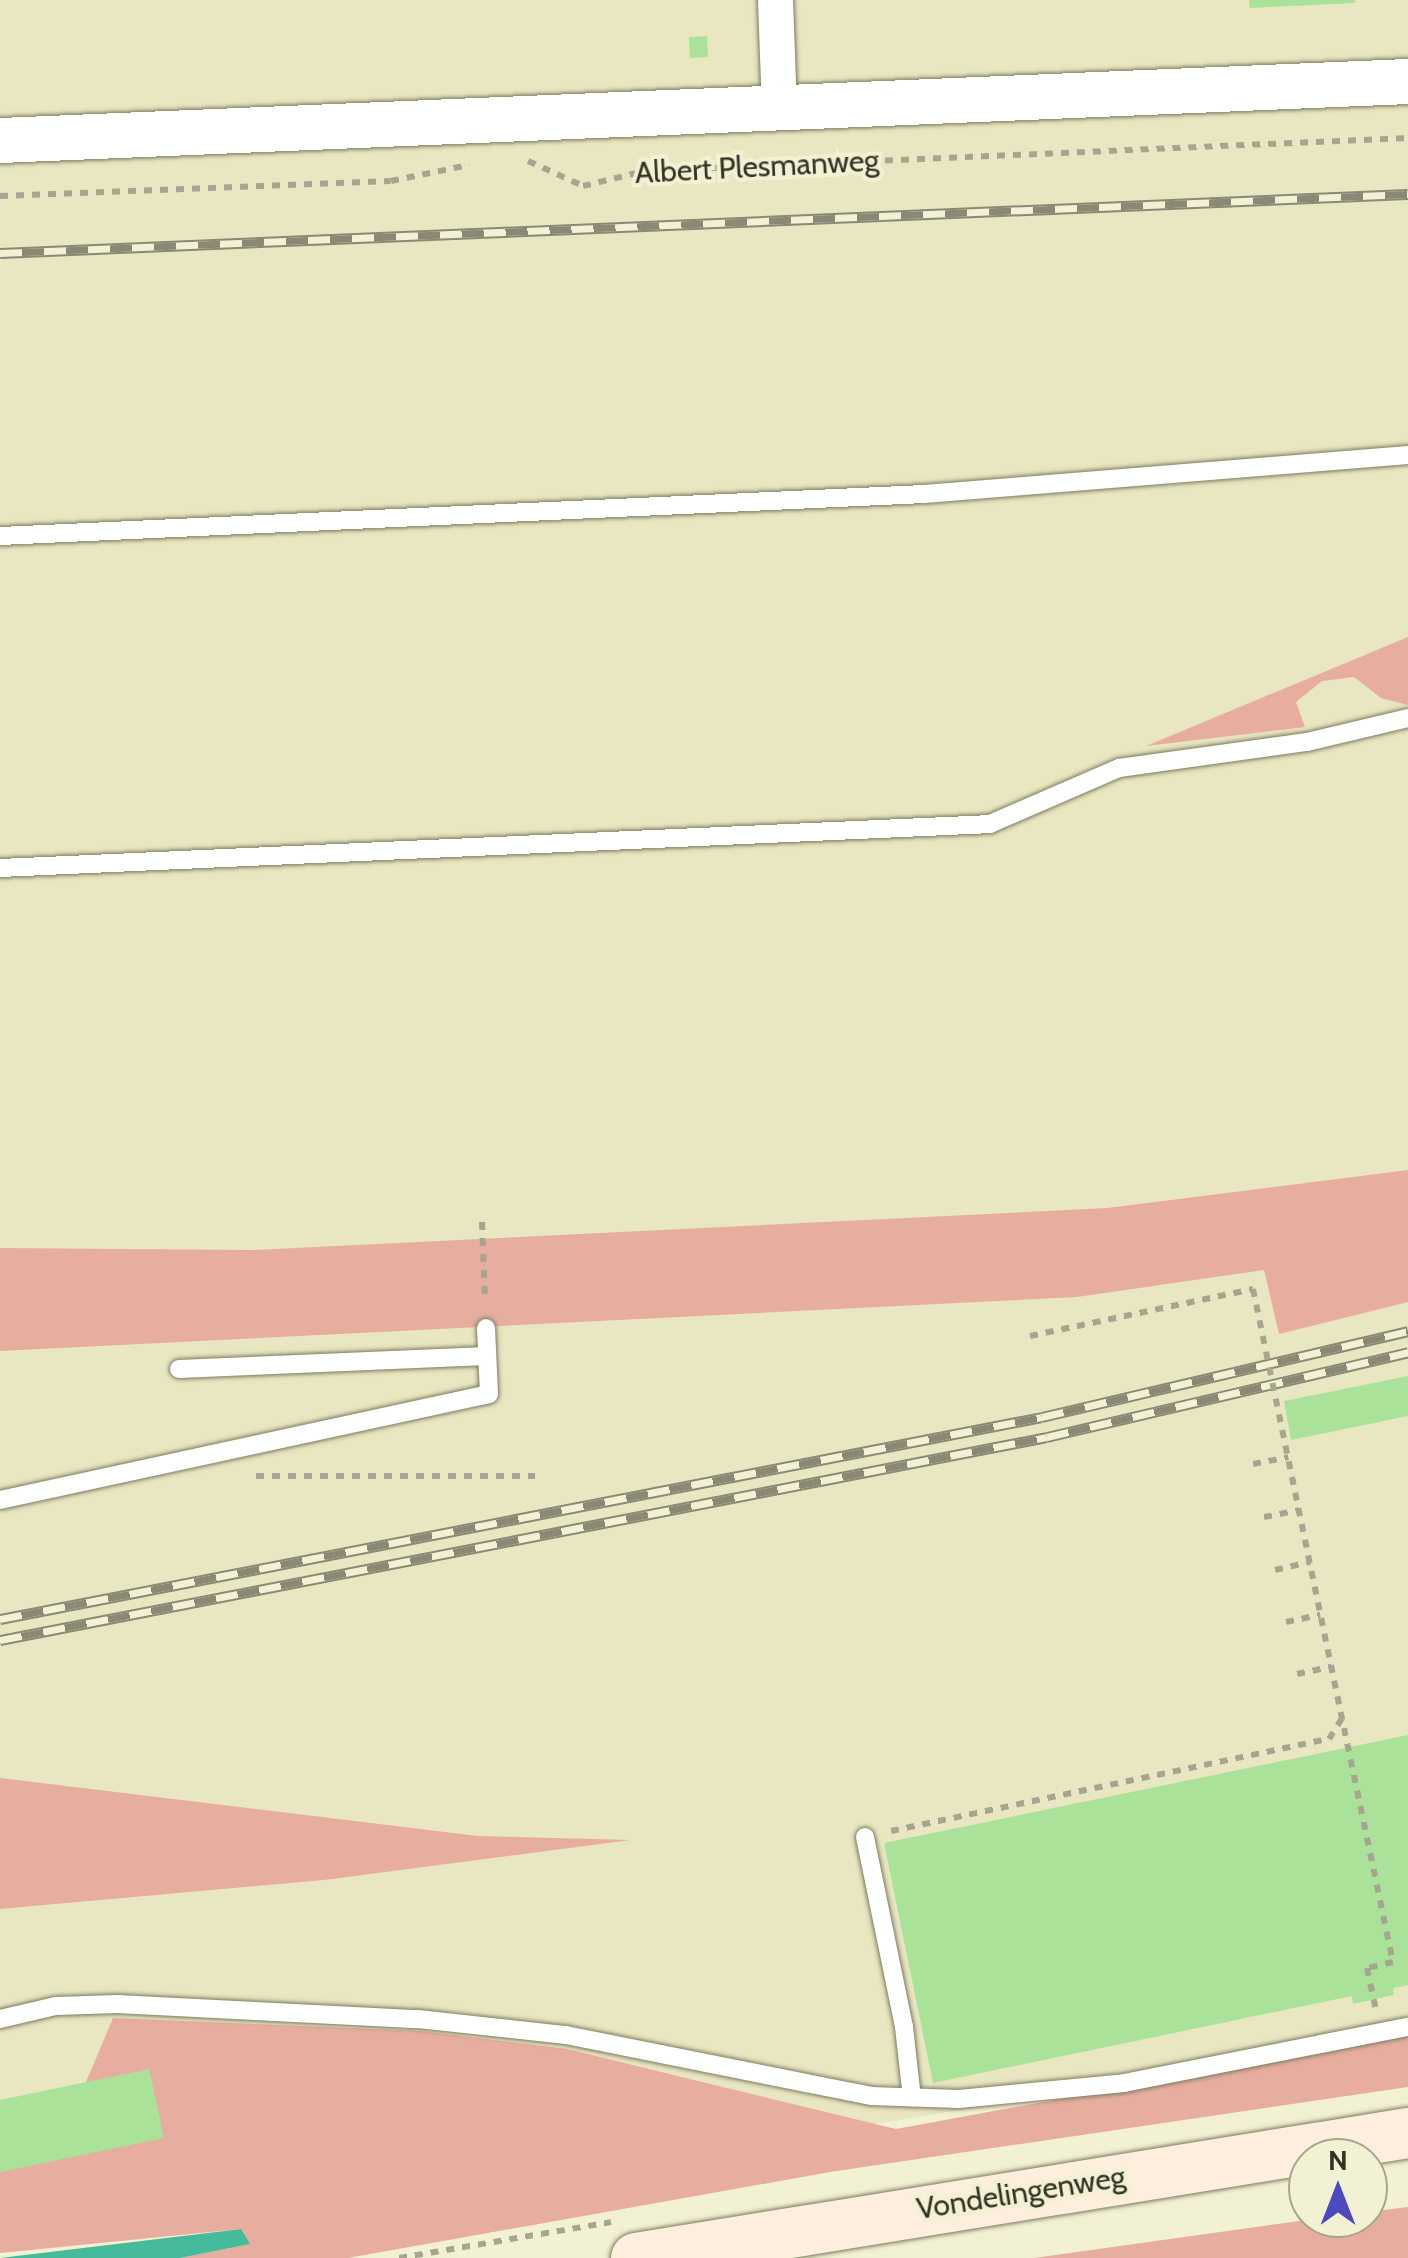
<!DOCTYPE html>
<html>
<head>
<meta charset="utf-8">
<style>
	body { margin:0 }
	#map { position:relative; width:1408px; height:2258px; overflow:hidden; background:#f3f1d4; font-family:Cabin,sans-serif }
	div>[style] { position:absolute }
	.built>* { inset:0; background:#e9e7c1 }
	.green>* { inset:0; background:#e7aea0 }
	.water>* { inset:0; background:#46ba9d }
	.building>* { inset:0; background:#aae29a }
	.path>* { height:6px; margin-top:-3px; transform-origin:0; background:repeating-linear-gradient(90deg,#a7a58f 0 8px,transparent 0 16px) }
	.roads { filter:drop-shadow(0 0 2px #7d7b60) drop-shadow(0 0 2px #7d7b60) }
	.service>* { height:18px; margin:-9px; padding:0 9px; transform-origin:9px; border-radius:9px; background:#fff }
	.minor>* { height:35px; margin:-17.5px; padding:0 17.5px; transform-origin:17.5px; border-radius:17.5px; background:#fff }
	.tertiary>* { height:45px; margin:-22.5px; padding:0 22.5px; transform-origin:22.5px; border-radius:22.5px; background:#fff }
	.secondary>* { height:50px; margin:-25px; padding:0 25px; transform-origin:25px; border-radius:25px; background:#fdeedd }
	.rail>* { height:11px; margin-top:-5.5px; transform-origin:0; background:repeating-linear-gradient(90deg,#f3f1d4 0 22px,#8a8975 0 44px); box-sizing:border-box; border-block:2px solid #8a8975 }
	.path-bridge>* { height:6px; margin-top:-3px; transform-origin:0; background:repeating-linear-gradient(90deg,#a7a58f 0 8px,transparent 0 16px) }
	span { translate:-50% -50%; white-space:nowrap; text-align:center; line-height:1.15; -webkit-text-stroke:8px #f3f1d4; paint-order:stroke }
	.street-label { font-size:30px; color:#333226 }
	.north { position:absolute; left:1288px; top:2138px; width:100px; height:100px; box-sizing:border-box; background:#f3f1d4; border:2px solid #a6a58e; border-radius:50%; rotate:0deg; font-size:28px; font-weight:700; line-height:40px; text-align:center; color:#333226 }
	.north::after { content:''; display:block; margin:auto; width:35px; height:45px; background:#4d4ac0; clip-path:polygon(50% 0,100% 100%,50% 72%,0 100%) }
</style>
</head>
<body>
<div id="map">
	<div class="built">
		<i style="clip-path:polygon(0 0,1408px 0,1408px 2036px,241px 2229px,0 2253px)"></i>
	</div>
	<div class="green">
		<i style="clip-path:polygon(1408px 637px,1408px 705px,1381px 698px,1354px 677px,1322px 681px,1296px 702px,1305px 727px,1146px 746px)"></i>
		<i style="clip-path:polygon(1408px 1170px,1408px 1302px,1279px 1334px,1264px 1270px,1077px 1297px,0 1351px,0 1248px,254px 1250px,1107px 1208px)"></i>
		<i style="clip-path:polygon(0 1778px,478px 1836px,631px 1840px,324px 1880px,0 1909px)"></i>
		<i style="clip-path:polygon(113px 2018px,421px 2031px,567px 2049px,896px 2129px,1408px 2035px,1408px 2087px,830px 2172px,348px 2258px,180px 2258px,249px 2244px,240px 2229px,0 2253px,0 2128px,78px 2101px)"></i>
		<i style="clip-path:polygon(1408px 2207px,1408px 2258px,1034px 2258px,1321px 2218px,1368px 2218px,1368px 2212px)"></i>
	</div>
	<div class="water">
		<i style="clip-path:polygon(241px 2229px,250px 2244px,180px 2258px,0 2258px)"></i>
	</div>
	<div class="building">
		<i style="clip-path:polygon(1249px 0,1355px 0,1355px 3px,1250px 8px)"></i>
		<i style="clip-path:polygon(707px 36px,708px 57px,690px 58px,689px 37px)"></i>
		<i style="clip-path:polygon(1408px 1376px,1408px 1416px,1291px 1440px,1284px 1401px)"></i>
		<i style="clip-path:polygon(1408px 1735px,1408px 1985px,1393px 1988px,1394px 1995px,1353px 2004px,1352px 1996px,933px 2083px,884px 1843px)"></i>
		<i style="clip-path:polygon(149px 2069px,164px 2138px,0 2172px,0 2100px)"></i>
	</div>
	<div class="path">
		<i style="left:528px;top:161px;width:60px;rotate:24.4deg"></i>
		<i style="left:583px;top:186px;width:64px;rotate:-13.6deg"></i>
		<i style="left:645px;top:171px;width:764px;rotate:-2.48deg"></i>
		<i style="left:0;top:196px;width:391px;rotate:-2.2deg"></i>
		<i style="left:391px;top:181px;width:80px;rotate:-11.6deg"></i>
		<i style="left:482px;top:1222px;width:79px;rotate:87.8deg"></i>
		<i style="left:1253px;top:1464px;width:36px;rotate:-11deg"></i>
		<i style="left:256px;top:1476px;width:279px"></i>
		<i style="left:1264px;top:1517px;width:36px;rotate:-11deg"></i>
		<i style="left:1275px;top:1570px;width:36px;rotate:-13deg"></i>
		<i style="left:1286px;top:1622px;width:35px;rotate:-12deg"></i>
		<i style="left:1297px;top:1674px;width:35px;rotate:-12deg"></i>
		<i style="left:1344px;top:1728px;width:239px;rotate:78.2deg"></i>
		<i style="left:1393px;top:1962px;width:27px;rotate:167deg"></i>
		<i style="left:1367px;top:1968px;width:40px;rotate:78deg"></i>
		<i style="left:891px;top:1831px;width:448px;rotate:-11.9deg"></i>
		<i style="left:1329px;top:1739px;width:25px;rotate:-58deg"></i>
		<i style="left:399px;top:2258px;width:215px;rotate:-9.6deg"></i>
	</div>
	<div class="roads">
		<div class="service">
			<i style="left:0;top:536px;width:925px;rotate:-2.6deg"></i>
			<i style="left:924px;top:494px;width:486px;rotate:-4.6deg"></i>
			<i style="left:0;top:868px;width:991px;rotate:-2.54deg"></i>
			<i style="left:990px;top:824px;width:141px;rotate:-23.5deg"></i>
			<i style="left:1119px;top:768px;width:190px;rotate:-7.9deg"></i>
			<i style="left:1307px;top:742px;width:104px;rotate:-13.4deg"></i>
			<i style="left:179px;top:1369px;width:308px;rotate:-2.4deg"></i>
			<i style="left:0;top:1500px;width:500px;rotate:-12.23deg"></i>
			<i style="left:489px;top:1394px;width:66px;rotate:-92.6deg"></i>
			<i style="left:865px;top:1837px;width:194px;rotate:78.4deg"></i>
			<i style="left:904px;top:2027px;width:71px;rotate:83.6deg"></i>
			<i style="left:0;top:2019px;width:57px;rotate:-13.1deg"></i>
			<i style="left:56px;top:2006px;width:61px;rotate:-1.9deg"></i>
			<i style="left:117px;top:2004px;width:301px;rotate:2.9deg"></i>
			<i style="left:418px;top:2019px;width:149px;rotate:6.2deg"></i>
			<i style="left:566px;top:2035px;width:311px;rotate:11.3deg"></i>
			<i style="left:871px;top:2096px;width:88px;rotate:2deg"></i>
			<i style="left:959px;top:2099px;width:166px;rotate:-5.5deg"></i>
			<i style="left:1124px;top:2083px;width:289px;rotate:-11.2deg"></i>
		</div>
		<div class="minor">
			<i style="left:775px;top:0;width:107px;rotate:87.9deg"></i>
		</div>
		<div class="tertiary">
			<i style="left:0;top:140px;width:1409px;rotate:-2.4deg"></i>
		</div>
		<div class="secondary">
			<i style="left:636px;top:2258px;width:782px;rotate:-9.2deg"></i>
		</div>
	</div>
	<div class="rail">
		<i style="left:0;top:253px;width:1409px;rotate:-2.4deg"></i>
		<i style="left:0;top:1619px;width:1061px;rotate:-10.97deg"></i>
		<i style="left:1042px;top:1417px;width:376px;rotate:-13.2deg"></i>
		<i style="left:0;top:1640px;width:1066px;rotate:-10.97deg"></i>
		<i style="left:1047px;top:1437px;width:371px;rotate:-13.2deg"></i>
	</div>
	<div class="path-bridge">
		<i style="left:1030px;top:1336px;width:228px;rotate:-11.9deg"></i>
		<i style="left:1253px;top:1289px;width:448px;rotate:78.3deg"></i>
	</div>
	<div class="street-label">
		<span style="left:757px;top:167px;rotate:-3deg">Albert Plesmanweg</span>
		<span style="left:1021px;top:2193px;rotate:-9deg">Vondelingenweg</span>
	</div>
	<div class="north">N</div>
</div>
</body>
</html>
